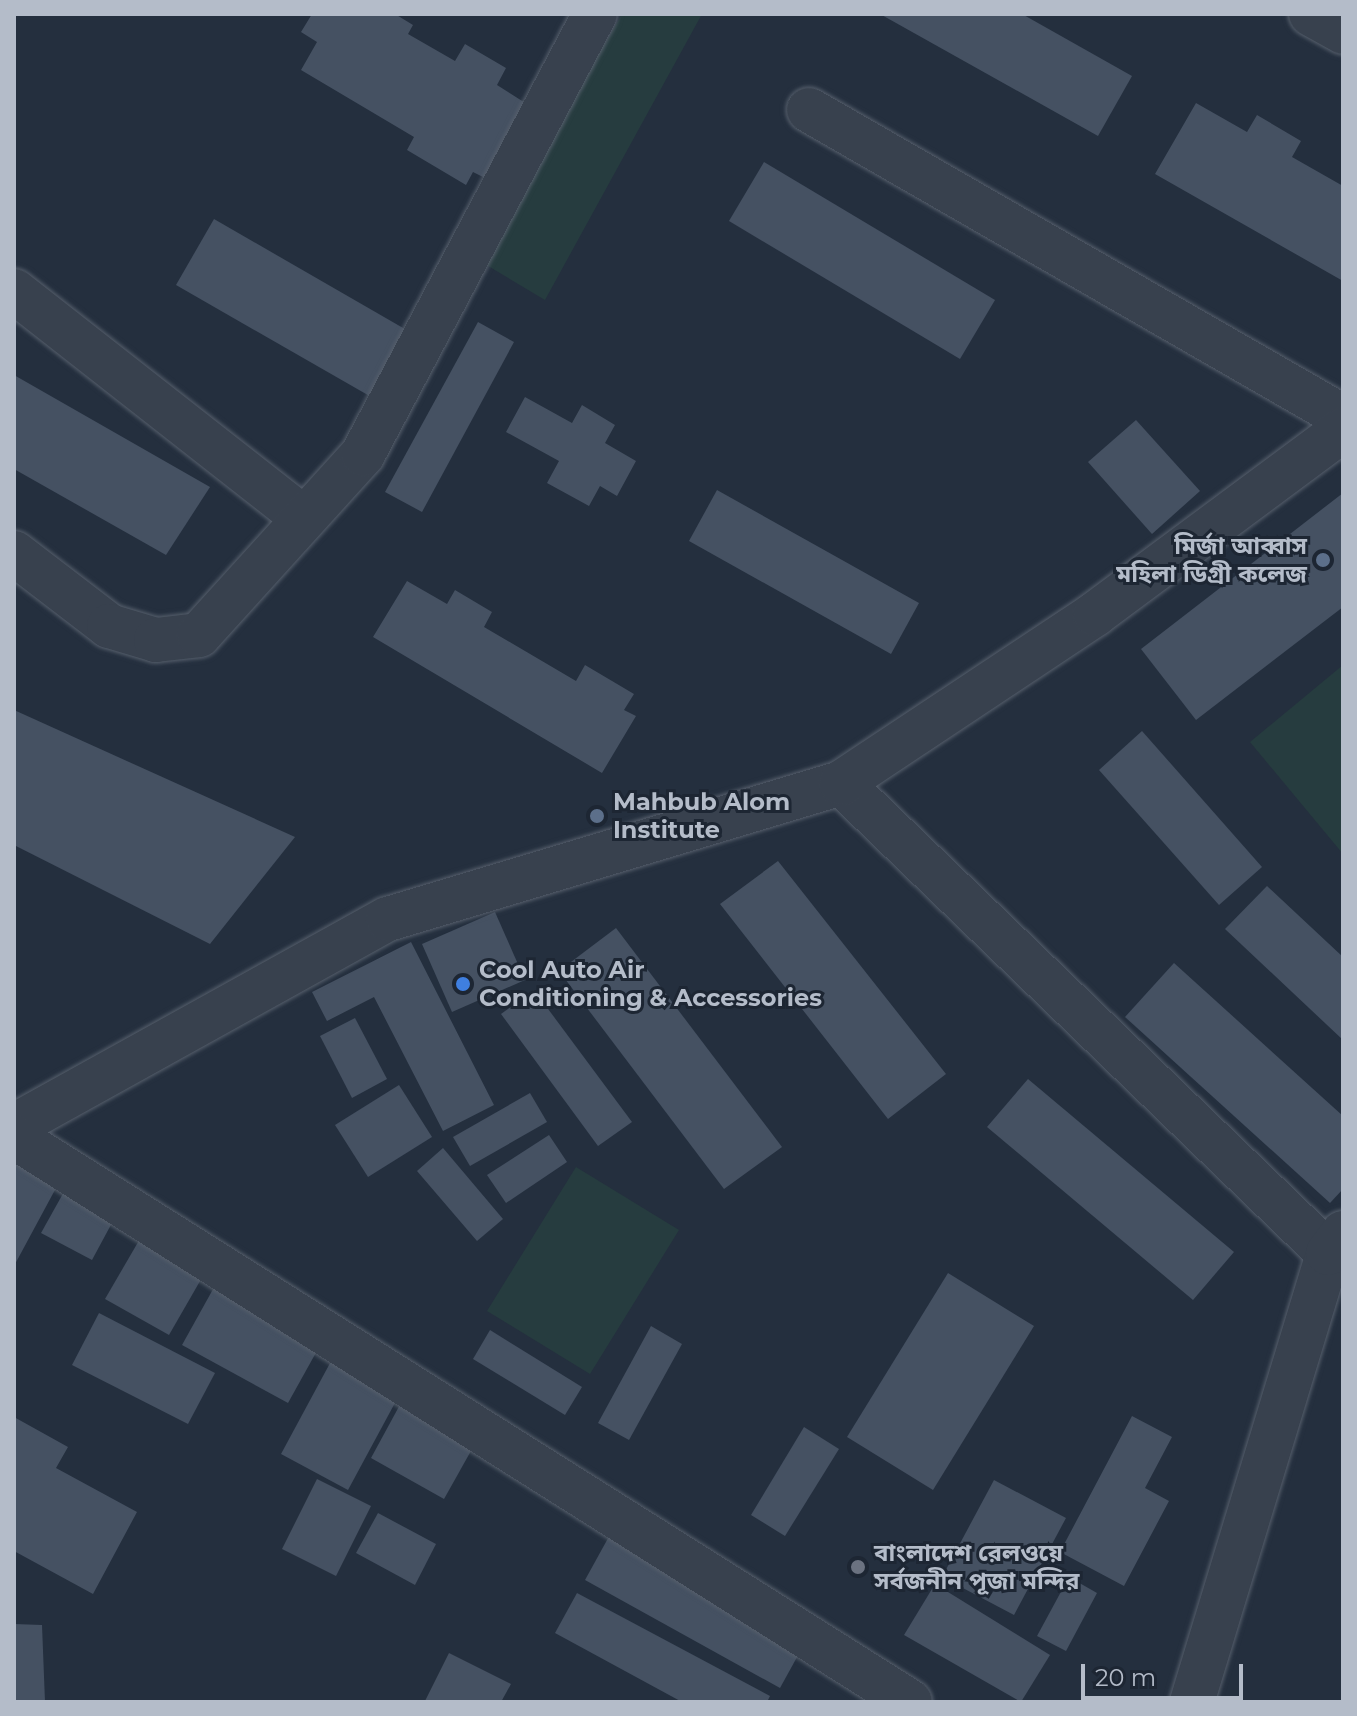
<!DOCTYPE html>
<html>
<head>
<meta charset="utf-8">
<style>
	body { margin:0 }
	#map { position:relative; width:1357px; height:1716px; overflow:hidden; background:#242f3e; font-family:Montserrat,"Noto Sans Bengali",sans-serif }
	div>[style] { position:absolute }
	.green>* { inset:0; background:#263c3f }
	.building>* { inset:0; background:#455162 }
	.roads { filter:drop-shadow(0 0 2px #565f6c) drop-shadow(0 0 2px #565f6c) }
	.street>* { height:44px; margin:-22px; padding:0 22px; transform-origin:22px; border-radius:22px; background:#38414e }
	.dots>* { width:22px; height:22px; translate:-50% -50%; box-sizing:border-box; border:4px solid #1d2633; border-radius:50% }
	span { translate:-50% -50%; white-space:nowrap; text-align:center; line-height:1.15; -webkit-text-stroke:6px #1d2633; paint-order:stroke }
	.poi-label { font-size:24px; color:#b4bcc9; font-weight:700 }
	.right { translate:-100% -50%; text-align:right }
	.left { translate:0 -50%; text-align:left }
	.frame { position:absolute; inset:0; border:16px solid #b4bcc9; pointer-events:none }
	.scale { position:absolute; left:1081px; top:1664px; width:162px; height:36px; box-sizing:border-box; border:4px solid #b4bcc9; border-top:0; padding-left:10px; font-size:24px; line-height:28px; white-space:nowrap; color:#b4bcc9; -webkit-text-stroke:6px #1d2633; paint-order:stroke }
</style>
</head>
<body>
<div id="map">
	<div class="green">
		<i style="clip-path:polygon(622px 14px,702px 14px,545px 300px,478px 260px)"></i>
		<i style="clip-path:polygon(1343px 665px,1343px 854px,1250px 742px)"></i>
		<i style="clip-path:polygon(576px 1167px,679px 1230px,590px 1374px,487px 1311px)"></i>
	</div>
	<div class="building">
		<i style="clip-path:polygon(312px 14px,395px 14px,413px 25px,408px 34px,455px 61px,465px 44px,506px 68px,497px 85px,530px 106px,487px 179px,473px 172px,466px 185px,407px 150px,414px 137px,301px 70px,317px 42px,301px 32px)"></i>
		<i style="clip-path:polygon(880px 14px,1022px 14px,1132px 76px,1098px 136px)"></i>
		<i style="clip-path:polygon(1196px 103px,1247px 132px,1257px 115px,1301px 141px,1292px 157px,1343px 186px,1343px 281px,1155px 174px)"></i>
		<i style="clip-path:polygon(764px 162px,995px 300px,960px 359px,729px 221px)"></i>
		<i style="clip-path:polygon(214px 219px,417px 336px,380px 402px,176px 285px)"></i>
		<i style="clip-path:polygon(478px 322px,514px 342px,422px 512px,385px 492px)"></i>
		<i style="clip-path:polygon(14px 375px,210px 487px,166px 555px,14px 469px)"></i>
		<i style="clip-path:polygon(525px 397px,572px 423px,582px 405px,615px 425px,605px 443px,636px 461px,617px 496px,600px 486px,589px 506px,547px 483px,559px 461px,506px 432px)"></i>
		<i style="clip-path:polygon(1136px 420px,1200px 491px,1152px 534px,1088px 462px)"></i>
		<i style="clip-path:polygon(717px 490px,919px 603px,891px 654px,689px 541px)"></i>
		<i style="clip-path:polygon(1343px 493px,1343px 607px,1196px 720px,1141px 649px)"></i>
		<i style="clip-path:polygon(407px 581px,447px 604px,455px 590px,492px 612px,484px 627px,576px 681px,585px 665px,634px 694px,624px 710px,636px 716px,602px 773px,373px 637px)"></i>
		<i style="clip-path:polygon(14px 710px,295px 837px,210px 944px,14px 845px)"></i>
		<i style="clip-path:polygon(1142px 731px,1262px 867px,1219px 905px,1099px 770px)"></i>
		<i style="clip-path:polygon(778px 861px,946px 1074px,888px 1119px,720px 904px)"></i>
		<i style="clip-path:polygon(1267px 886px,1343px 957px,1343px 1040px,1225px 929px)"></i>
		<i style="clip-path:polygon(495px 912px,525px 980px,452px 1012px,422px 944px)"></i>
		<i style="clip-path:polygon(616px 928px,782px 1147px,724px 1189px,559px 971px)"></i>
		<i style="clip-path:polygon(411px 942px,494px 1105px,443px 1131px,374px 997px,327px 1021px,312px 992px)"></i>
		<i style="clip-path:polygon(1174px 963px,1343px 1116px,1343px 1189px,1330px 1203px,1125px 1017px)"></i>
		<i style="clip-path:polygon(534px 990px,632px 1122px,598px 1146px,501px 1014px)"></i>
		<i style="clip-path:polygon(355px 1018px,387px 1079px,352px 1098px,320px 1036px)"></i>
		<i style="clip-path:polygon(1028px 1079px,1234px 1252px,1193px 1300px,987px 1127px)"></i>
		<i style="clip-path:polygon(399px 1085px,432px 1137px,368px 1177px,335px 1125px)"></i>
		<i style="clip-path:polygon(530px 1093px,547px 1122px,470px 1166px,453px 1137px)"></i>
		<i style="clip-path:polygon(549px 1135px,567px 1162px,506px 1203px,487px 1175px)"></i>
		<i style="clip-path:polygon(14px 1148px,63px 1175px,14px 1266px)"></i>
		<i style="clip-path:polygon(443px 1148px,503px 1219px,477px 1241px,417px 1171px)"></i>
		<i style="clip-path:polygon(70px 1181px,120px 1208px,92px 1260px,41px 1233px)"></i>
		<i style="clip-path:polygon(148px 1225px,211px 1262px,169px 1335px,105px 1299px)"></i>
		<i style="clip-path:polygon(948px 1273px,1034px 1326px,933px 1490px,847px 1437px)"></i>
		<i style="clip-path:polygon(217px 1282px,323px 1340px,288px 1403px,182px 1345px)"></i>
		<i style="clip-path:polygon(99px 1313px,215px 1373px,188px 1424px,72px 1365px)"></i>
		<i style="clip-path:polygon(651px 1326px,682px 1344px,629px 1440px,598px 1423px)"></i>
		<i style="clip-path:polygon(490px 1330px,582px 1387px,565px 1415px,473px 1359px)"></i>
		<i style="clip-path:polygon(336px 1352px,403px 1388px,348px 1490px,281px 1454px)"></i>
		<i style="clip-path:polygon(402px 1401px,476px 1442px,444px 1499px,371px 1458px)"></i>
		<i style="clip-path:polygon(1132px 1416px,1172px 1437px,1145px 1488px,1169px 1501px,1124px 1586px,1060px 1552px)"></i>
		<i style="clip-path:polygon(14px 1417px,68px 1447px,56px 1468px,137px 1512px,93px 1594px,14px 1551px)"></i>
		<i style="clip-path:polygon(804px 1427px,839px 1449px,785px 1536px,751px 1515px)"></i>
		<i style="clip-path:polygon(317px 1479px,371px 1506px,336px 1576px,282px 1549px)"></i>
		<i style="clip-path:polygon(994px 1480px,1066px 1518px,1014px 1615px,942px 1577px)"></i>
		<i style="clip-path:polygon(378px 1513px,436px 1544px,415px 1585px,356px 1553px)"></i>
		<i style="clip-path:polygon(612px 1531px,807px 1639px,780px 1688px,585px 1580px)"></i>
		<i style="clip-path:polygon(1069px 1577px,1097px 1593px,1066px 1651px,1037px 1636px)"></i>
		<i style="clip-path:polygon(935px 1584px,1050px 1655px,1021px 1702px,904px 1635px)"></i>
		<i style="clip-path:polygon(577px 1593px,770px 1696px,767px 1702px,682px 1702px,555px 1633px)"></i>
		<i style="clip-path:polygon(14px 1624px,42px 1625px,45px 1702px,14px 1702px)"></i>
		<i style="clip-path:polygon(449px 1653px,511px 1684px,501px 1702px,425px 1701px)"></i>
	</div>
	<div class="roads">
		<div class="street">
			<i style="left:1311px;top:14px;width:37px;rotate:29deg"></i>
			<i style="left:809px;top:110px;width:616px;rotate:29.89deg"></i>
			<i style="left:14px;top:291px;width:365px;rotate:38.1deg"></i>
			<i style="left:14px;top:553px;width:120px;rotate:37.5deg"></i>
			<i style="left:109px;top:626px;width:49px;rotate:16.6deg"></i>
			<i style="left:156px;top:640px;width:43px;rotate:-6.6deg"></i>
			<i style="left:199px;top:635px;width:244px;rotate:-47.8deg"></i>
			<i style="left:363px;top:454px;width:497px;rotate:-62.2deg"></i>
			<i style="left:841px;top:783px;width:677px;rotate:43.98deg"></i>
			<i style="left:14px;top:1126px;width:427px;rotate:-29deg"></i>
			<i style="left:388px;top:919px;width:473px;rotate:-16.7deg"></i>
			<i style="left:841px;top:783px;width:305px;rotate:-33.6deg"></i>
			<i style="left:1095px;top:614px;width:309px;rotate:-36.6deg"></i>
			<i style="left:14px;top:1137px;width:1059px;rotate:32.23deg"></i>
			<i style="left:1192px;top:1702px;width:469px;rotate:-73.1deg"></i>
			<i style="left:1328px;top:1253px;width:25px;rotate:-53deg"></i>
		</div>
	</div>
	<div class="dots">
		<i style="left:1323px;top:560px;background:#5c6f8a"></i>
		<i style="left:597px;top:816px;background:#5c6f8a"></i>
		<i style="left:463px;top:984px;background:#3f7fe0"></i>
		<i style="left:858px;top:1567px;background:#6b7280"></i>
	</div>
	<div class="poi-label">
		<span class="right" style="left:1307px;top:560px">মির্জা আব্বাস<br>মহিলা ডিগ্রী কলেজ</span>
		<span class="left" style="left:613px;top:816px">Mahbub Alom<br>Institute</span>
		<span class="left" style="left:479px;top:984px">Cool Auto Air<br>Conditioning &amp; Accessories</span>
		<span class="left" style="left:874px;top:1567px">বাংলাদেশ রেলওয়ে<br>সর্বজনীন পূজা মন্দির</span>
	</div>
	<div class="frame"></div>
	<div class="scale">20 m</div>
</div>
</body>
</html>
